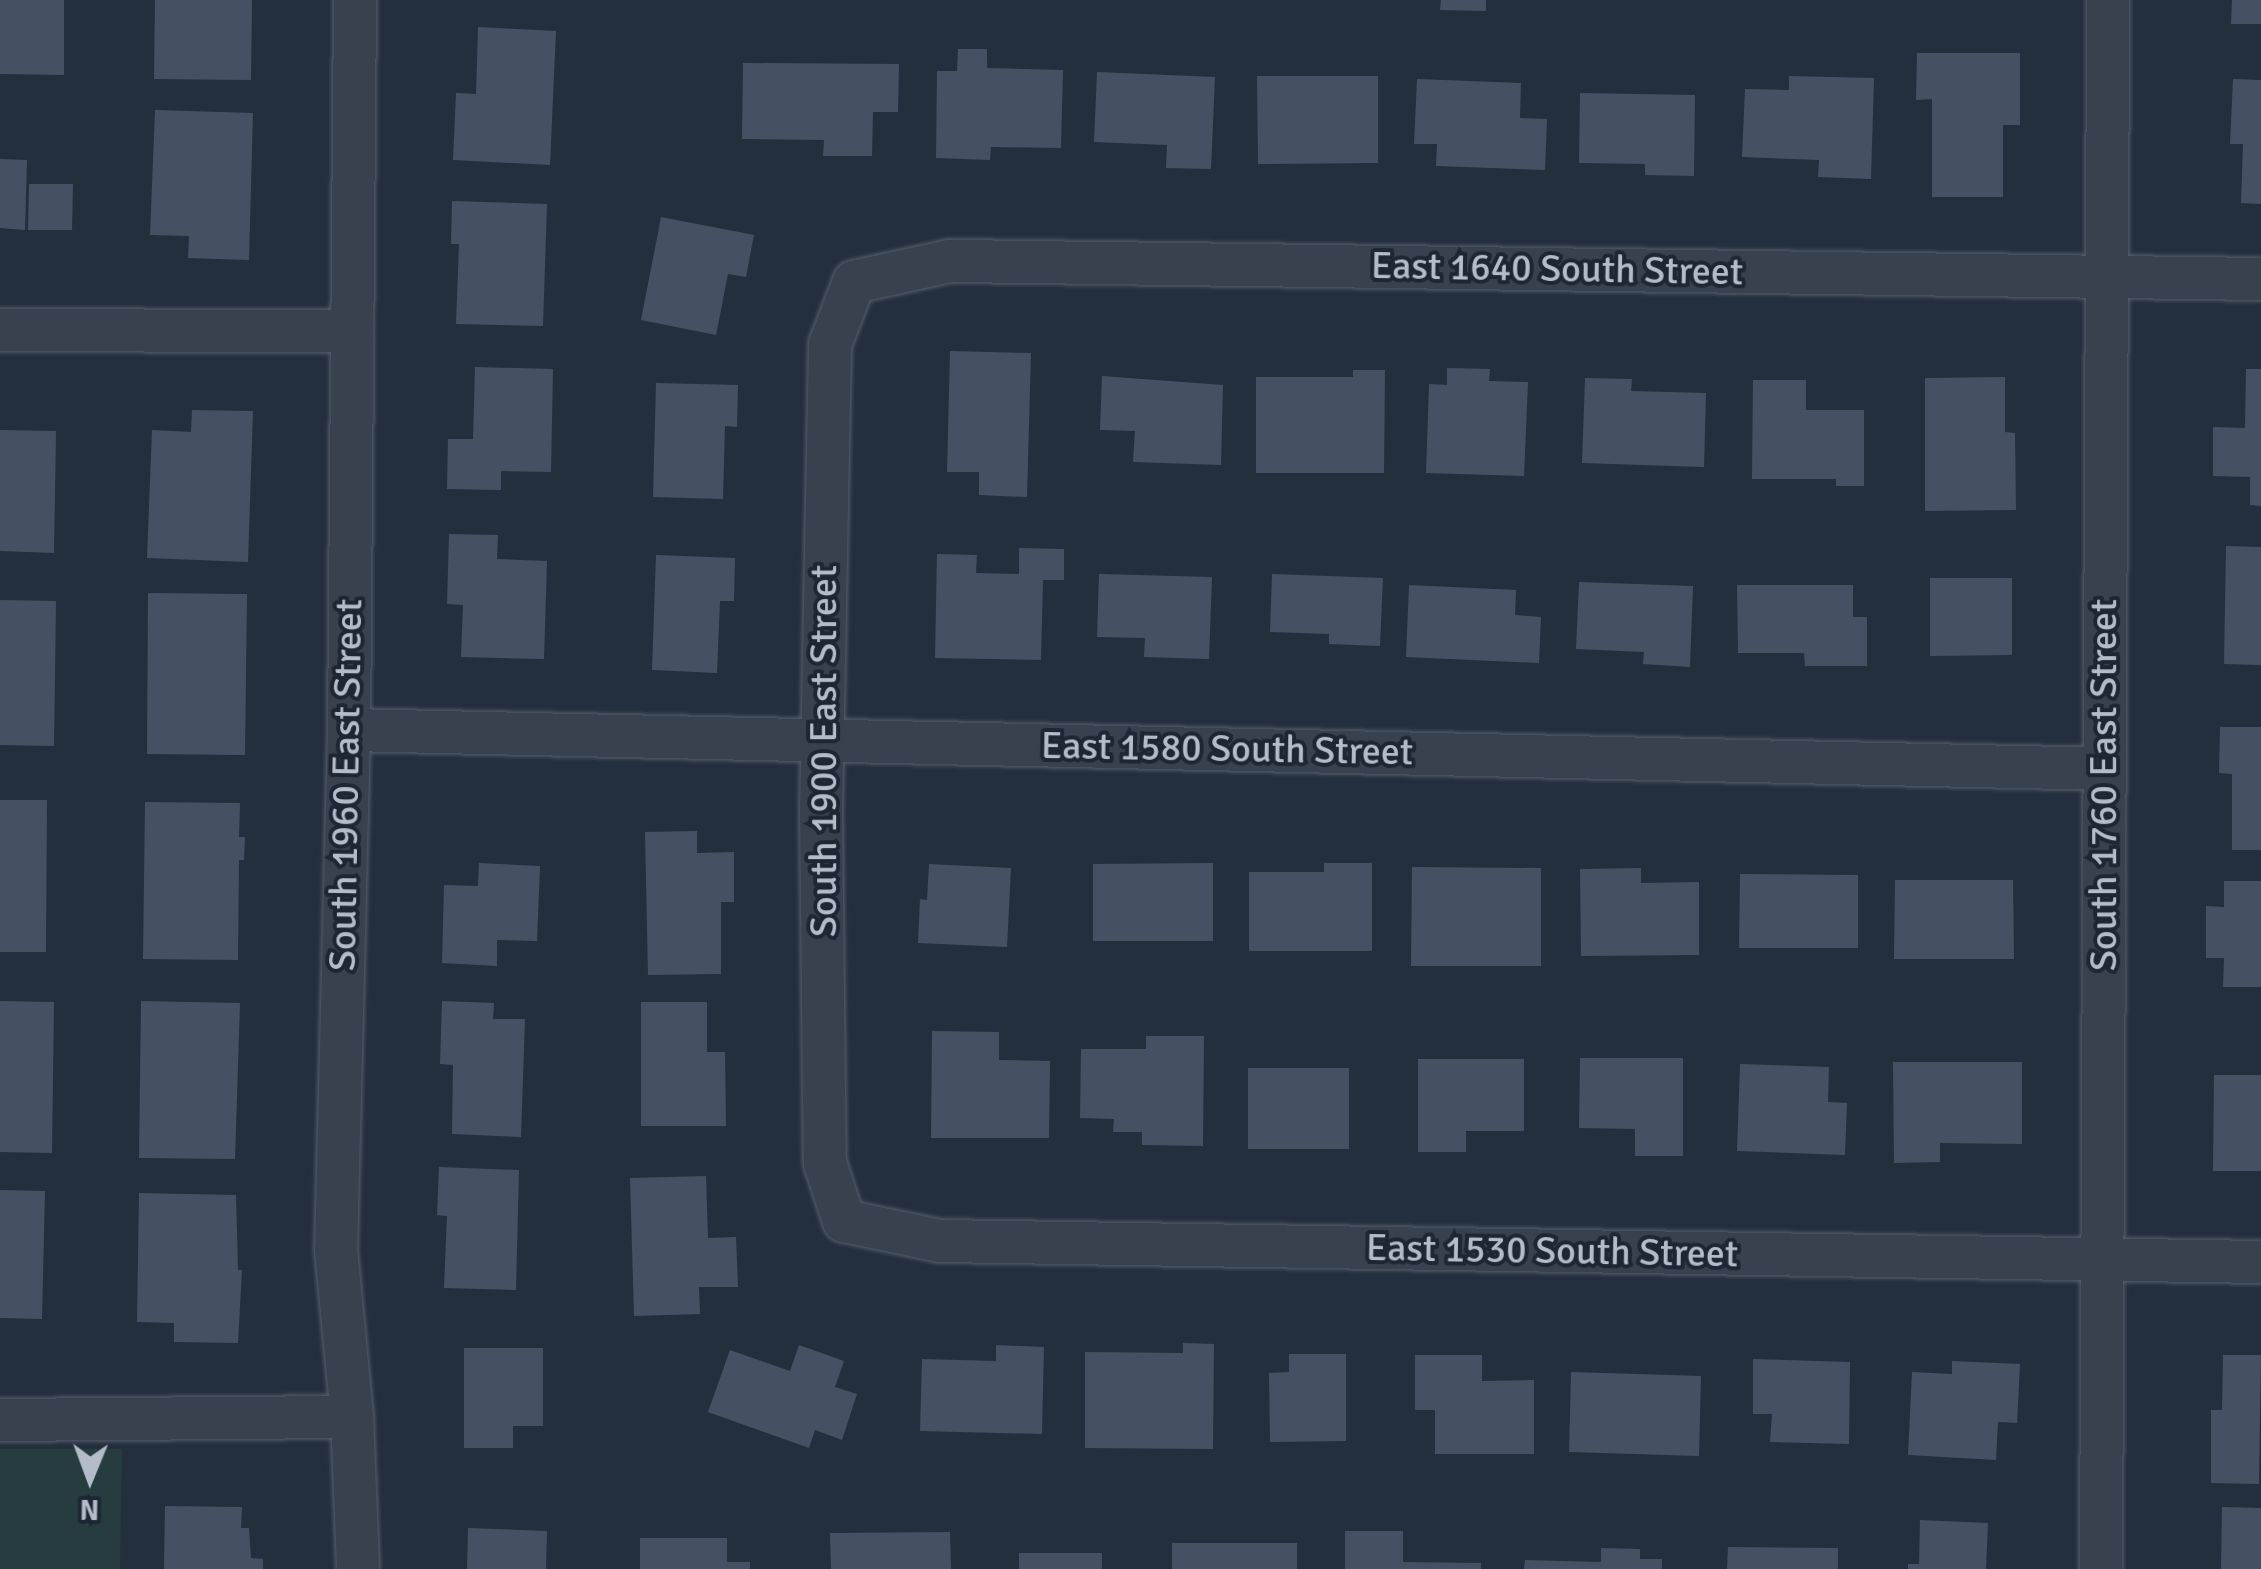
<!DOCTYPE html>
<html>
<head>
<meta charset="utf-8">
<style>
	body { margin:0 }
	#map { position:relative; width:2261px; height:1569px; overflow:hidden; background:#242f3e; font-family:Signika,sans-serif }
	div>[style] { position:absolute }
	.green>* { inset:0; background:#263c3f }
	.building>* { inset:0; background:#455162 }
	.roads { filter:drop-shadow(0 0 2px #565f6c) drop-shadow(0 0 2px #565f6c) }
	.minor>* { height:42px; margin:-21px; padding:0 21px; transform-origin:21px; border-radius:21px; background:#38414e }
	span { translate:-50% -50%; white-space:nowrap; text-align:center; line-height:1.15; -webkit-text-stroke:8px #1d2633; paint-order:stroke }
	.street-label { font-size:38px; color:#b4bcc9 }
	.north { position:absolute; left:40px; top:1429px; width:100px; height:100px; -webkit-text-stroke:8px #1d2633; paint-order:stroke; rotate:181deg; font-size:28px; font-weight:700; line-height:40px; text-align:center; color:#b4bcc9 }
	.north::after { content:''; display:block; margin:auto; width:35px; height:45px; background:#b4bcc9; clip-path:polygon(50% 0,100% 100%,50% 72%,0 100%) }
</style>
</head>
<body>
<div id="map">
	<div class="green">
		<i style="clip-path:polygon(0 1449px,122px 1449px,120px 1569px,0 1569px)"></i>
	</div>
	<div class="building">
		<i style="clip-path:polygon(0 0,64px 0,64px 75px,0 74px)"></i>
		<i style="clip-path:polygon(155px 0,252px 0,251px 80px,154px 79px)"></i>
		<i style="clip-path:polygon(1441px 0,1486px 0,1486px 11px,1440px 10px)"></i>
		<i style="clip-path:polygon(2232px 0,2261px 0,2261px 24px,2231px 24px)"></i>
		<i style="clip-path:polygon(478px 27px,556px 31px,550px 165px,453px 160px,456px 93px,476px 94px)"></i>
		<i style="clip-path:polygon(958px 49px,987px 49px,987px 68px,1063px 70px,1061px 148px,991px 147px,990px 160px,936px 158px,937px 71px,957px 71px)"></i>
		<i style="clip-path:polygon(1917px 53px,2020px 53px,2020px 125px,2003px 125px,2003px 197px,1932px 197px,1932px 99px,1916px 100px)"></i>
		<i style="clip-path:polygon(743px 63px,899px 64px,898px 112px,873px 112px,872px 156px,823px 156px,824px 140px,742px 139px)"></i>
		<i style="clip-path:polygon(1097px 72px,1215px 77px,1211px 169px,1166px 168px,1167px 145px,1094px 142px)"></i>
		<i style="clip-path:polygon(1257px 76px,1378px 76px,1378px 163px,1258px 164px)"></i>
		<i style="clip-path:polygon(1789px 76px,1874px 78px,1871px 179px,1818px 177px,1819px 160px,1742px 157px,1745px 89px,1789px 90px)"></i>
		<i style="clip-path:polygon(1417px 79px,1521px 83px,1520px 118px,1547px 119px,1545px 170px,1436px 166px,1437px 144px,1414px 144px)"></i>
		<i style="clip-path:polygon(2233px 79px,2261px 80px,2261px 204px,2241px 203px,2243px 144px,2230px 144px)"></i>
		<i style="clip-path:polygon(1580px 93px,1695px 95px,1694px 176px,1645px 175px,1645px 164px,1579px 163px)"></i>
		<i style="clip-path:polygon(155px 110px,253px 113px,249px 260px,188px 258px,189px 236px,150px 235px)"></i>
		<i style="clip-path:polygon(0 159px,27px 160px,25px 230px,0 228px)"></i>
		<i style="clip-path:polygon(29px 184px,73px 184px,72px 230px,28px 230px)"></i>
		<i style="clip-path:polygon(452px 201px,547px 204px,543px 326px,456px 324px,459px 244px,451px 244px)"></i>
		<i style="clip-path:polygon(661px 217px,754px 235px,746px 277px,728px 274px,716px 335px,641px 320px)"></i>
		<i style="clip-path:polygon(950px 351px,1031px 353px,1027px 497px,979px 495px,979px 472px,947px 472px)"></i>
		<i style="clip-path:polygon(475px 367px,553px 369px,551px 472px,501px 471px,501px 490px,447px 489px,448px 439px,473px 439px)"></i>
		<i style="clip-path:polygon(1447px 368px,1490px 369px,1489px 381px,1528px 382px,1524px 476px,1426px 473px,1429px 384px,1447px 385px)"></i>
		<i style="clip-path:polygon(2246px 369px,2261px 369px,2261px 506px,2250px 505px,2250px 477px,2213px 476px,2213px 427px,2245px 428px)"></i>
		<i style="clip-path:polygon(1353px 370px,1385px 370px,1384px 473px,1256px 473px,1256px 377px,1353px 377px)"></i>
		<i style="clip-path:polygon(1102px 376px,1223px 385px,1221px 465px,1133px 462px,1135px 431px,1100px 430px)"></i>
		<i style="clip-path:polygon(2005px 377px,2005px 432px,2015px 433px,2016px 510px,1925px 511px,1925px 378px)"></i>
		<i style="clip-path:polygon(1585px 378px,1632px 379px,1631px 391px,1706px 393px,1704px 467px,1582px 463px)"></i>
		<i style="clip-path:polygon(1753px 380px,1806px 380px,1806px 410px,1864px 410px,1864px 486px,1836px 486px,1836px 479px,1752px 479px)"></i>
		<i style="clip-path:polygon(656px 383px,738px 385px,737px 427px,725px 426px,723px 499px,653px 497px)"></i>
		<i style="clip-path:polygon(192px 410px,253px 411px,248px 562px,147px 558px,152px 430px,191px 432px)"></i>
		<i style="clip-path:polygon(0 430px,56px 431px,54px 553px,0 551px)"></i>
		<i style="clip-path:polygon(449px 534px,498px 535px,497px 559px,547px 561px,544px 659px,461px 657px,463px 605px,447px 604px)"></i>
		<i style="clip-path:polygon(2226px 546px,2261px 547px,2261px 665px,2224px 664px)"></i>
		<i style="clip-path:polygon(1019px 548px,1064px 549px,1064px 580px,1043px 580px,1041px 660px,935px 658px,937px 554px,977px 555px,976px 573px,1019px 574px)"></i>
		<i style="clip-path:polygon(656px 555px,735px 558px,734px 601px,720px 601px,717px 673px,652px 670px)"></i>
		<i style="clip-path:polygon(1099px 574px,1212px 577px,1209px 659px,1144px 657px,1145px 638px,1097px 637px)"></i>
		<i style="clip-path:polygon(1272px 574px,1383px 578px,1380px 646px,1329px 644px,1329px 634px,1270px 632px)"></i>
		<i style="clip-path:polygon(1930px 578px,2012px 578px,2012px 655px,1930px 656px)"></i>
		<i style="clip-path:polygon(1579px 582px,1693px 586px,1690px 667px,1643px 664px,1644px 652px,1576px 649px)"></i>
		<i style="clip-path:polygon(1409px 585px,1516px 590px,1515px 615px,1541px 617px,1539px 663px,1406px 657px)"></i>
		<i style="clip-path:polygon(1737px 585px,1853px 585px,1853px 617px,1867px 617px,1867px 666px,1805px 666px,1804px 653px,1738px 653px)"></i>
		<i style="clip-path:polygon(148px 593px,247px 594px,245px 755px,147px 754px)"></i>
		<i style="clip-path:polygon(0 600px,56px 601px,54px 746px,0 745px)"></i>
		<i style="clip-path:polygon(2220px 727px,2261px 727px,2261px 850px,2232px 850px,2232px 774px,2219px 773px)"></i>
		<i style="clip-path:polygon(0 800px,47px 800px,46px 952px,0 952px)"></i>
		<i style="clip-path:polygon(145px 802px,240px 803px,239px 837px,245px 837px,244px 860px,239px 860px,238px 960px,143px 959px)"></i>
		<i style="clip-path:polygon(697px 831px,697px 853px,734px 852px,734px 902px,721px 902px,721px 974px,648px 975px,645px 832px)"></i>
		<i style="clip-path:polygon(479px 863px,540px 866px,537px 941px,497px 940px,497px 966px,442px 963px,444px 885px,478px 886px)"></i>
		<i style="clip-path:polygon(1213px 863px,1213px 941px,1093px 941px,1093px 864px)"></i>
		<i style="clip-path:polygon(1324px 863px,1372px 863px,1372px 951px,1249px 951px,1249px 872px,1324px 872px)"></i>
		<i style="clip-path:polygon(929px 864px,1011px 868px,1007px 947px,918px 943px,920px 899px,927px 900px)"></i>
		<i style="clip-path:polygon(1412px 867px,1541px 868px,1541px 966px,1411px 966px)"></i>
		<i style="clip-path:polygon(1641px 868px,1641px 883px,1699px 882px,1699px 955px,1581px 956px,1580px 869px)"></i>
		<i style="clip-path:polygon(1740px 874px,1858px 875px,1858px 948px,1739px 948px)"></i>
		<i style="clip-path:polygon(1895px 880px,2013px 880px,2014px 959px,1894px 959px)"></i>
		<i style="clip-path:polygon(2224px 881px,2261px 881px,2261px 987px,2223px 987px,2224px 958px,2206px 958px,2206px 906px,2224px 907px)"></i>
		<i style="clip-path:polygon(0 1001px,54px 1002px,52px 1153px,0 1152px)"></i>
		<i style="clip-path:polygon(141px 1001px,240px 1003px,235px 1159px,139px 1158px)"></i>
		<i style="clip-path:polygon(442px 1001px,494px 1003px,493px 1019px,525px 1019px,521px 1137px,452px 1134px,453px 1065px,440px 1064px)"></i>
		<i style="clip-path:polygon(641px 1002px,707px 1002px,707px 1052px,725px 1052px,726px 1126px,641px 1126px)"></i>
		<i style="clip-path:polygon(932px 1031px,999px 1032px,999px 1060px,1050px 1061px,1049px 1138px,931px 1138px)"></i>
		<i style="clip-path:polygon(1146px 1036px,1204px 1036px,1203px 1146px,1142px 1145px,1142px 1132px,1113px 1132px,1114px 1119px,1080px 1118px,1081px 1049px,1146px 1049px)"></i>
		<i style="clip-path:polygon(1580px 1058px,1683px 1058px,1683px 1156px,1635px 1156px,1635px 1129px,1579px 1128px)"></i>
		<i style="clip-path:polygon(1418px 1059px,1524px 1059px,1524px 1131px,1466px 1131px,1466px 1152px,1418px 1152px)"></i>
		<i style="clip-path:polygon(1893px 1062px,2022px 1062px,2022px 1144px,1940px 1143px,1940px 1162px,1894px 1163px)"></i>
		<i style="clip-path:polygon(1740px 1064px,1829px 1067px,1828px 1102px,1847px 1103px,1845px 1155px,1737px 1151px)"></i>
		<i style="clip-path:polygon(1248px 1068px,1349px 1068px,1349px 1149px,1248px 1149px)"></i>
		<i style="clip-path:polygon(2214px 1075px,2261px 1075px,2261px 1171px,2213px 1171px)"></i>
		<i style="clip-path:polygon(439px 1167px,519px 1170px,516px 1290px,444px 1288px,447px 1216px,437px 1215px)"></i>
		<i style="clip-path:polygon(706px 1176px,708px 1238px,736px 1237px,738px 1287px,699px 1287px,700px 1314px,634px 1316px,630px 1178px)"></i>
		<i style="clip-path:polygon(0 1190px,45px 1191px,42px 1319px,0 1318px)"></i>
		<i style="clip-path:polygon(139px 1193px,236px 1195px,238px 1270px,242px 1270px,238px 1343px,174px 1342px,174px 1323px,137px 1322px)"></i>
		<i style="clip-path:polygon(1183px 1343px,1214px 1344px,1213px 1449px,1085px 1448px,1085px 1352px,1183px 1353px)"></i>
		<i style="clip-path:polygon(799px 1345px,844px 1361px,835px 1387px,857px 1394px,842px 1440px,815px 1430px,809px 1448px,708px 1412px,730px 1350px,790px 1371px)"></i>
		<i style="clip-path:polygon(996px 1345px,1044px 1347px,1042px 1434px,920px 1431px,922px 1359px,996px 1361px)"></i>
		<i style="clip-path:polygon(464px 1348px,543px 1348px,543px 1426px,513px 1426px,513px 1448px,464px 1448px)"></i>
		<i style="clip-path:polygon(1289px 1354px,1346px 1354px,1346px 1441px,1270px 1442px,1269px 1373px,1289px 1372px)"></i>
		<i style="clip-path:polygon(1415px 1355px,1482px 1355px,1482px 1381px,1534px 1380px,1534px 1454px,1435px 1454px,1435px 1410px,1415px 1410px)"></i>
		<i style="clip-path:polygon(2223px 1355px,2261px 1355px,2259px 1484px,2211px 1483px,2211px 1410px,2222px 1410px)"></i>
		<i style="clip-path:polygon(1753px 1359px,1850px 1362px,1849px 1444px,1770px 1442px,1772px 1414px,1753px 1414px)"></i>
		<i style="clip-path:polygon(1952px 1361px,2020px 1364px,2017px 1423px,1998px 1422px,1996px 1460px,1908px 1455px,1912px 1372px,1952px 1374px)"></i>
		<i style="clip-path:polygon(1571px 1372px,1701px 1376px,1699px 1456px,1569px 1452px)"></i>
		<i style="clip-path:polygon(165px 1506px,242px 1507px,241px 1528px,249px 1528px,251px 1558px,263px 1559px,263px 1569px,164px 1569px)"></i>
		<i style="clip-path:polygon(2222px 1507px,2261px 1508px,2261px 1569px,2221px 1569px)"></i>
		<i style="clip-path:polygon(1920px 1520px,1988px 1523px,1986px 1569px,1908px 1569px,1908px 1564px,1919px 1564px)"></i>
		<i style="clip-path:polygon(468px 1528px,547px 1531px,546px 1569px,467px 1569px)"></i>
		<i style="clip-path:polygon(1345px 1531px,1403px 1531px,1403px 1562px,1481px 1563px,1481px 1569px,1345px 1569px)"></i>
		<i style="clip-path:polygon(950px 1532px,951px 1569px,831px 1569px,830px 1533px)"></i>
		<i style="clip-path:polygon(640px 1538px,727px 1538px,727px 1562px,750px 1562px,750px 1569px,640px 1569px)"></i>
		<i style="clip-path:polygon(1172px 1543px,1297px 1543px,1297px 1569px,1172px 1569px)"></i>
		<i style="clip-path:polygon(1728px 1547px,1838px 1548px,1838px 1569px,1727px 1569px)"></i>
		<i style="clip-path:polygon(1601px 1548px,1640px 1549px,1640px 1559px,1662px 1559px,1662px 1569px,1524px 1569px,1525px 1560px,1601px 1562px)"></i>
		<i style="clip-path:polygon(1019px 1553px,1102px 1553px,1102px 1569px,1019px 1569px)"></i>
	</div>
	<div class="roads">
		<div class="minor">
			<i style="left:355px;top:0;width:730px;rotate:90.47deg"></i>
			<i style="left:349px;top:730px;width:520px;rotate:91.43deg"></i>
			<i style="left:336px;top:1250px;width:168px;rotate:84.5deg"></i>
			<i style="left:352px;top:1417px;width:152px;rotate:87.7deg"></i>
			<i style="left:2261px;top:279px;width:1311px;rotate:-179.21deg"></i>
			<i style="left:950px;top:261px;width:98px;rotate:167.7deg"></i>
			<i style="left:854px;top:282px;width:67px;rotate:110.9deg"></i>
			<i style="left:830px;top:345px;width:461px;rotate:91.1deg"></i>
			<i style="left:821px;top:806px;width:357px;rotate:89.4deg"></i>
			<i style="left:825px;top:1163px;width:61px;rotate:71.9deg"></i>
			<i style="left:844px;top:1221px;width:98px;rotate:11.8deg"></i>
			<i style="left:940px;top:1241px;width:1321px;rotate:0.91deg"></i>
			<i style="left:0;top:330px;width:351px;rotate:0.2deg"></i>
			<i style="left:349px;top:730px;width:1756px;rotate:1.27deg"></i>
			<i style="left:0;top:1420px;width:352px;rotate:-0.5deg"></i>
			<i style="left:2101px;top:1569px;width:1569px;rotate:-89.74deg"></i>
		</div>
	</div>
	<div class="street-label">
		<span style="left:1557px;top:269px;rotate:1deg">East 1640 South Street</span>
		<span style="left:1227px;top:749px;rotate:1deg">East 1580 South Street</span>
		<span style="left:824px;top:751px;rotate:-90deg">South 1900 East Street</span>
		<span style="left:346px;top:785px;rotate:-89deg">South 1960 East Street</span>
		<span style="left:2104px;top:785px;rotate:-90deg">South 1760 East Street</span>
		<span style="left:1552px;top:1251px;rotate:1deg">East 1530 South Street</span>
	</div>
	<div class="north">N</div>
</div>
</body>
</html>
